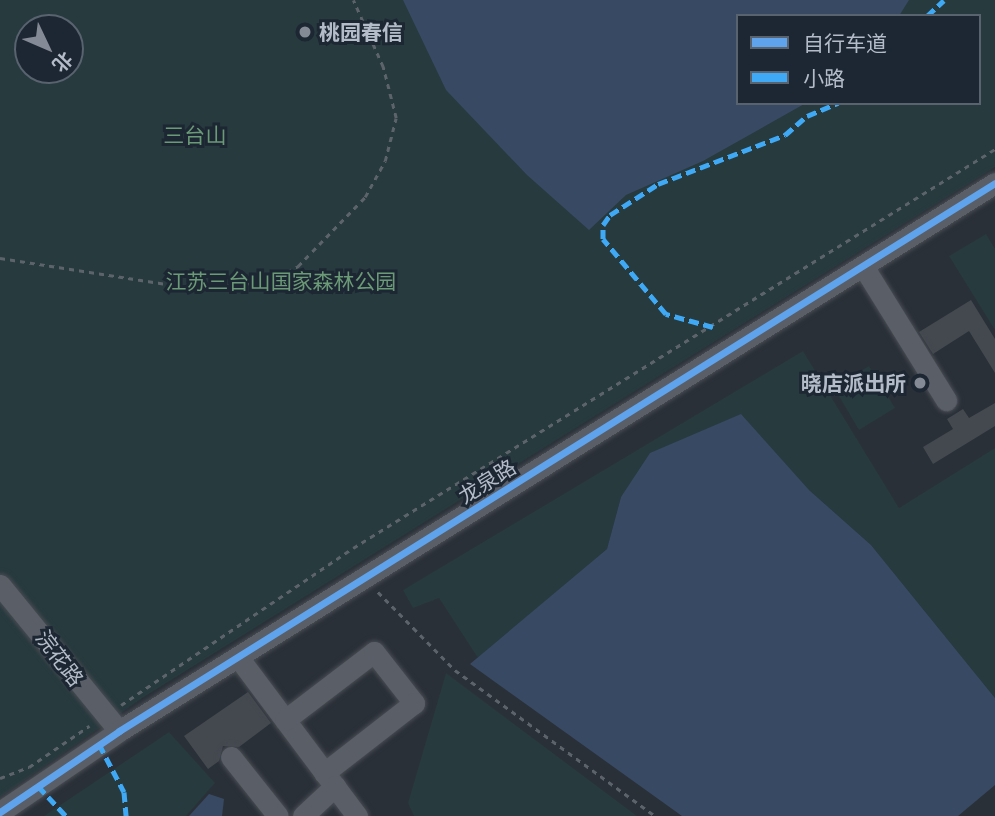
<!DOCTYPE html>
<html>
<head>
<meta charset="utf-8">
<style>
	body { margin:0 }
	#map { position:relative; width:995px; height:816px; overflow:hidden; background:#2a3038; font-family:"Titillium Web","Noto Sans SC",sans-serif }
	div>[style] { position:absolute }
	.green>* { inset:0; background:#273a3e }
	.water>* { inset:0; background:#384963 }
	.building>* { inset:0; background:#444950 }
	.path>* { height:2.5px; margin-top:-1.25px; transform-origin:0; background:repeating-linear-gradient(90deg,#5d636a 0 5px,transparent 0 10px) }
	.roads { filter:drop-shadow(0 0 2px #484c53) drop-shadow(0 0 2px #484c53) }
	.minor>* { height:21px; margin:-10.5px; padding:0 10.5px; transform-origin:10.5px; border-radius:10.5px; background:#5a5e66 }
	.quiet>* { height:5px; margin-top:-2.5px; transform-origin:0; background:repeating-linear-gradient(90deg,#3fa9f5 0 10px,transparent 0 15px) }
	.cycleway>* { height:7px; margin:-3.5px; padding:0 3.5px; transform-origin:3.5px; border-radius:3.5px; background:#60a3ed }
	.dots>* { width:19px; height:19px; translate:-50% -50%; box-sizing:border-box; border:4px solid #1d2633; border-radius:50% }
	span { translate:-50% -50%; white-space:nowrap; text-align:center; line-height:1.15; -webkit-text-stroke:6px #1d2633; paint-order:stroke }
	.poi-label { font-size:21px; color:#b4bcc9; font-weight:700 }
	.left { translate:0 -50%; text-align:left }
	.right { translate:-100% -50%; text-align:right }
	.park-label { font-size:21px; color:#6b9a76 }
	.street-label { font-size:21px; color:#b4bcc9 }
	.legend { position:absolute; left:736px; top:14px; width:245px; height:91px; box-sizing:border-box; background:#1d2633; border:2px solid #59626f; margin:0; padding:9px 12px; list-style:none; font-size:21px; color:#b4bcc9 }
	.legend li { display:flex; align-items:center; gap:14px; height:35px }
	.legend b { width:35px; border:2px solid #59626f }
	.north { position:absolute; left:14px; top:14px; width:70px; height:70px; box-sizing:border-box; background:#1d2633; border:2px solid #59626f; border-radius:50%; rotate:134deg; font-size:19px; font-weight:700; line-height:28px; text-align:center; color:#b4bcc9 }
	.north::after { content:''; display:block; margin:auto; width:24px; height:32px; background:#848b96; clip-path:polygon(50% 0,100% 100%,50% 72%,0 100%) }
</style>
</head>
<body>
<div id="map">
	<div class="green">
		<i style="clip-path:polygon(evenodd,0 0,995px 0,995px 167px,144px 697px,0 797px,0 0,738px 16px,979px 16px,979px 103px,738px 103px,738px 16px,0 0,28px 28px,70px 28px,70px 70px,28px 70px,28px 28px)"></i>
		<i style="clip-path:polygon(986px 234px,995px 249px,995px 330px,949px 256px)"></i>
		<i style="clip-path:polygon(803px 351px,899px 508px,995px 448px,995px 698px,871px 545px,809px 490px,621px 497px,607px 549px,478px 658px,439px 598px,413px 608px,403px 590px)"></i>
		<i style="clip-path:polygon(869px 366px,895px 408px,859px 430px,834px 388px)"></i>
		<i style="clip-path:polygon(446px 673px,637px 816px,414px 816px,408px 803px)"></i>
		<i style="clip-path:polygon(169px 732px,215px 783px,186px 816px,44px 816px)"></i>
	</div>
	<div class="water">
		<i style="clip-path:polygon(403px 0,909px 0,899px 16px,738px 16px,738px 103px,806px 103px,703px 161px,626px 195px,589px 230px,527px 175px,446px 90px)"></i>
		<i style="clip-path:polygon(741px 414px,809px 490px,871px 545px,995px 698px,995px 785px,958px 816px,682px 816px,470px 664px,607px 549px,621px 497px,650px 453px)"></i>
		<i style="clip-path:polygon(209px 794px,224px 799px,222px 816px,189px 816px)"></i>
	</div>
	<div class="building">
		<i style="clip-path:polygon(971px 300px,995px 339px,995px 373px,969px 331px,933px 354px,919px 332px)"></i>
		<i style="clip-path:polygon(995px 403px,995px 426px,933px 464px,923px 447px,953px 429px,947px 419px,963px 409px,969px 418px)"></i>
		<i style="clip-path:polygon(248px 692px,271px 723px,239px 747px,223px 746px,219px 761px,208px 769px,184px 736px)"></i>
	</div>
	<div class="path">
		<i style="left:0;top:258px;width:199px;rotate:8.9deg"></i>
		<i style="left:197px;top:289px;width:72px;rotate:-6.3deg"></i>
		<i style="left:269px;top:281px;width:33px;rotate:-27deg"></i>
		<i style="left:298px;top:266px;width:96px;rotate:-45.8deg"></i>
		<i style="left:365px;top:197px;width:41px;rotate:-60.9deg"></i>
		<i style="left:385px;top:161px;width:44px;rotate:-75.7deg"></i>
		<i style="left:396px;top:118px;width:53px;rotate:-104.3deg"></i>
		<i style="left:383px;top:67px;width:73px;rotate:-114.1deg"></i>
		<i style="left:378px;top:592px;width:110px;rotate:45.4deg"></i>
		<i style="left:455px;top:670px;width:248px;rotate:36.1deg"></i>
		<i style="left:121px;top:705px;width:280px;rotate:-34.1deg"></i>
		<i style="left:353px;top:548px;width:756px;rotate:-31.86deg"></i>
		<i style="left:0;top:778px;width:31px;rotate:-21deg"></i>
		<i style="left:29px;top:767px;width:73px;rotate:-34.3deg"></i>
	</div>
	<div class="roads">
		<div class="minor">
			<i style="left:863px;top:266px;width:158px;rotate:58.2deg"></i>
			<i style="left:0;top:585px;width:188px;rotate:50.8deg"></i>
			<i style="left:238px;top:657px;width:199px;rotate:53.2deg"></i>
			<i style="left:285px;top:720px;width:112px;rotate:-37.4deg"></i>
			<i style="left:374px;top:652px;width:65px;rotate:51.9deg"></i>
			<i style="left:414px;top:703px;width:114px;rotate:142.1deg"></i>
			<i style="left:231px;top:757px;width:75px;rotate:51.5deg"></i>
			<i style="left:0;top:812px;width:144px;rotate:-34.2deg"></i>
			<i style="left:119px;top:731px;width:1033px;rotate:-32.03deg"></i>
			<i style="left:303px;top:816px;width:44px;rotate:-43.2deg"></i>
		</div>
	</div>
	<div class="quiet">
		<i style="left:927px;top:16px;width:23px;rotate:-43deg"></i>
		<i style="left:713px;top:327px;width:49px;rotate:-164.5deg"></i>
		<i style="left:666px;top:314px;width:98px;rotate:-130deg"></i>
		<i style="left:603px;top:239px;width:14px;rotate:-90deg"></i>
		<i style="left:603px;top:225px;width:12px;rotate:-55deg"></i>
		<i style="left:610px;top:215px;width:57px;rotate:-32.9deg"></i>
		<i style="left:658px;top:184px;width:136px;rotate:-21.1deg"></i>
		<i style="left:785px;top:135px;width:29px;rotate:-41deg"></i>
		<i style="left:807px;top:116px;width:34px;rotate:-23deg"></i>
		<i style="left:99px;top:744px;width:54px;rotate:62.5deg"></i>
		<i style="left:124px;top:792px;width:24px;rotate:85deg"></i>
		<i style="left:38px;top:786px;width:41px;rotate:47deg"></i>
	</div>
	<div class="cycleway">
		<i style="left:0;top:812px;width:144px;rotate:-34.2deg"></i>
		<i style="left:119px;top:731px;width:1033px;rotate:-32.03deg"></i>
	</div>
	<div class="dots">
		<i style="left:305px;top:32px;background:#848b96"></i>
		<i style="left:920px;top:383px;background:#848b96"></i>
	</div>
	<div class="poi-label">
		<span class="left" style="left:319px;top:32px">桃园春信</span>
		<span class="right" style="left:906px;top:383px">晓店派出所</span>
	</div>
	<div class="park-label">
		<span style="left:195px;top:135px">三台山</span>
		<span style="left:281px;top:281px">江苏三台山国家森林公园</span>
	</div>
	<div class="street-label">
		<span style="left:487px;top:481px;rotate:-32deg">龙泉路</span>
		<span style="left:60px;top:658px;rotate:53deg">浣花路</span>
	</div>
	<ul class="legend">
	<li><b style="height:9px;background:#60a3ed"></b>自行车道</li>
	<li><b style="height:9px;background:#3fa9f5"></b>小路</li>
	</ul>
	<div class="north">北</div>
</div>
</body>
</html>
